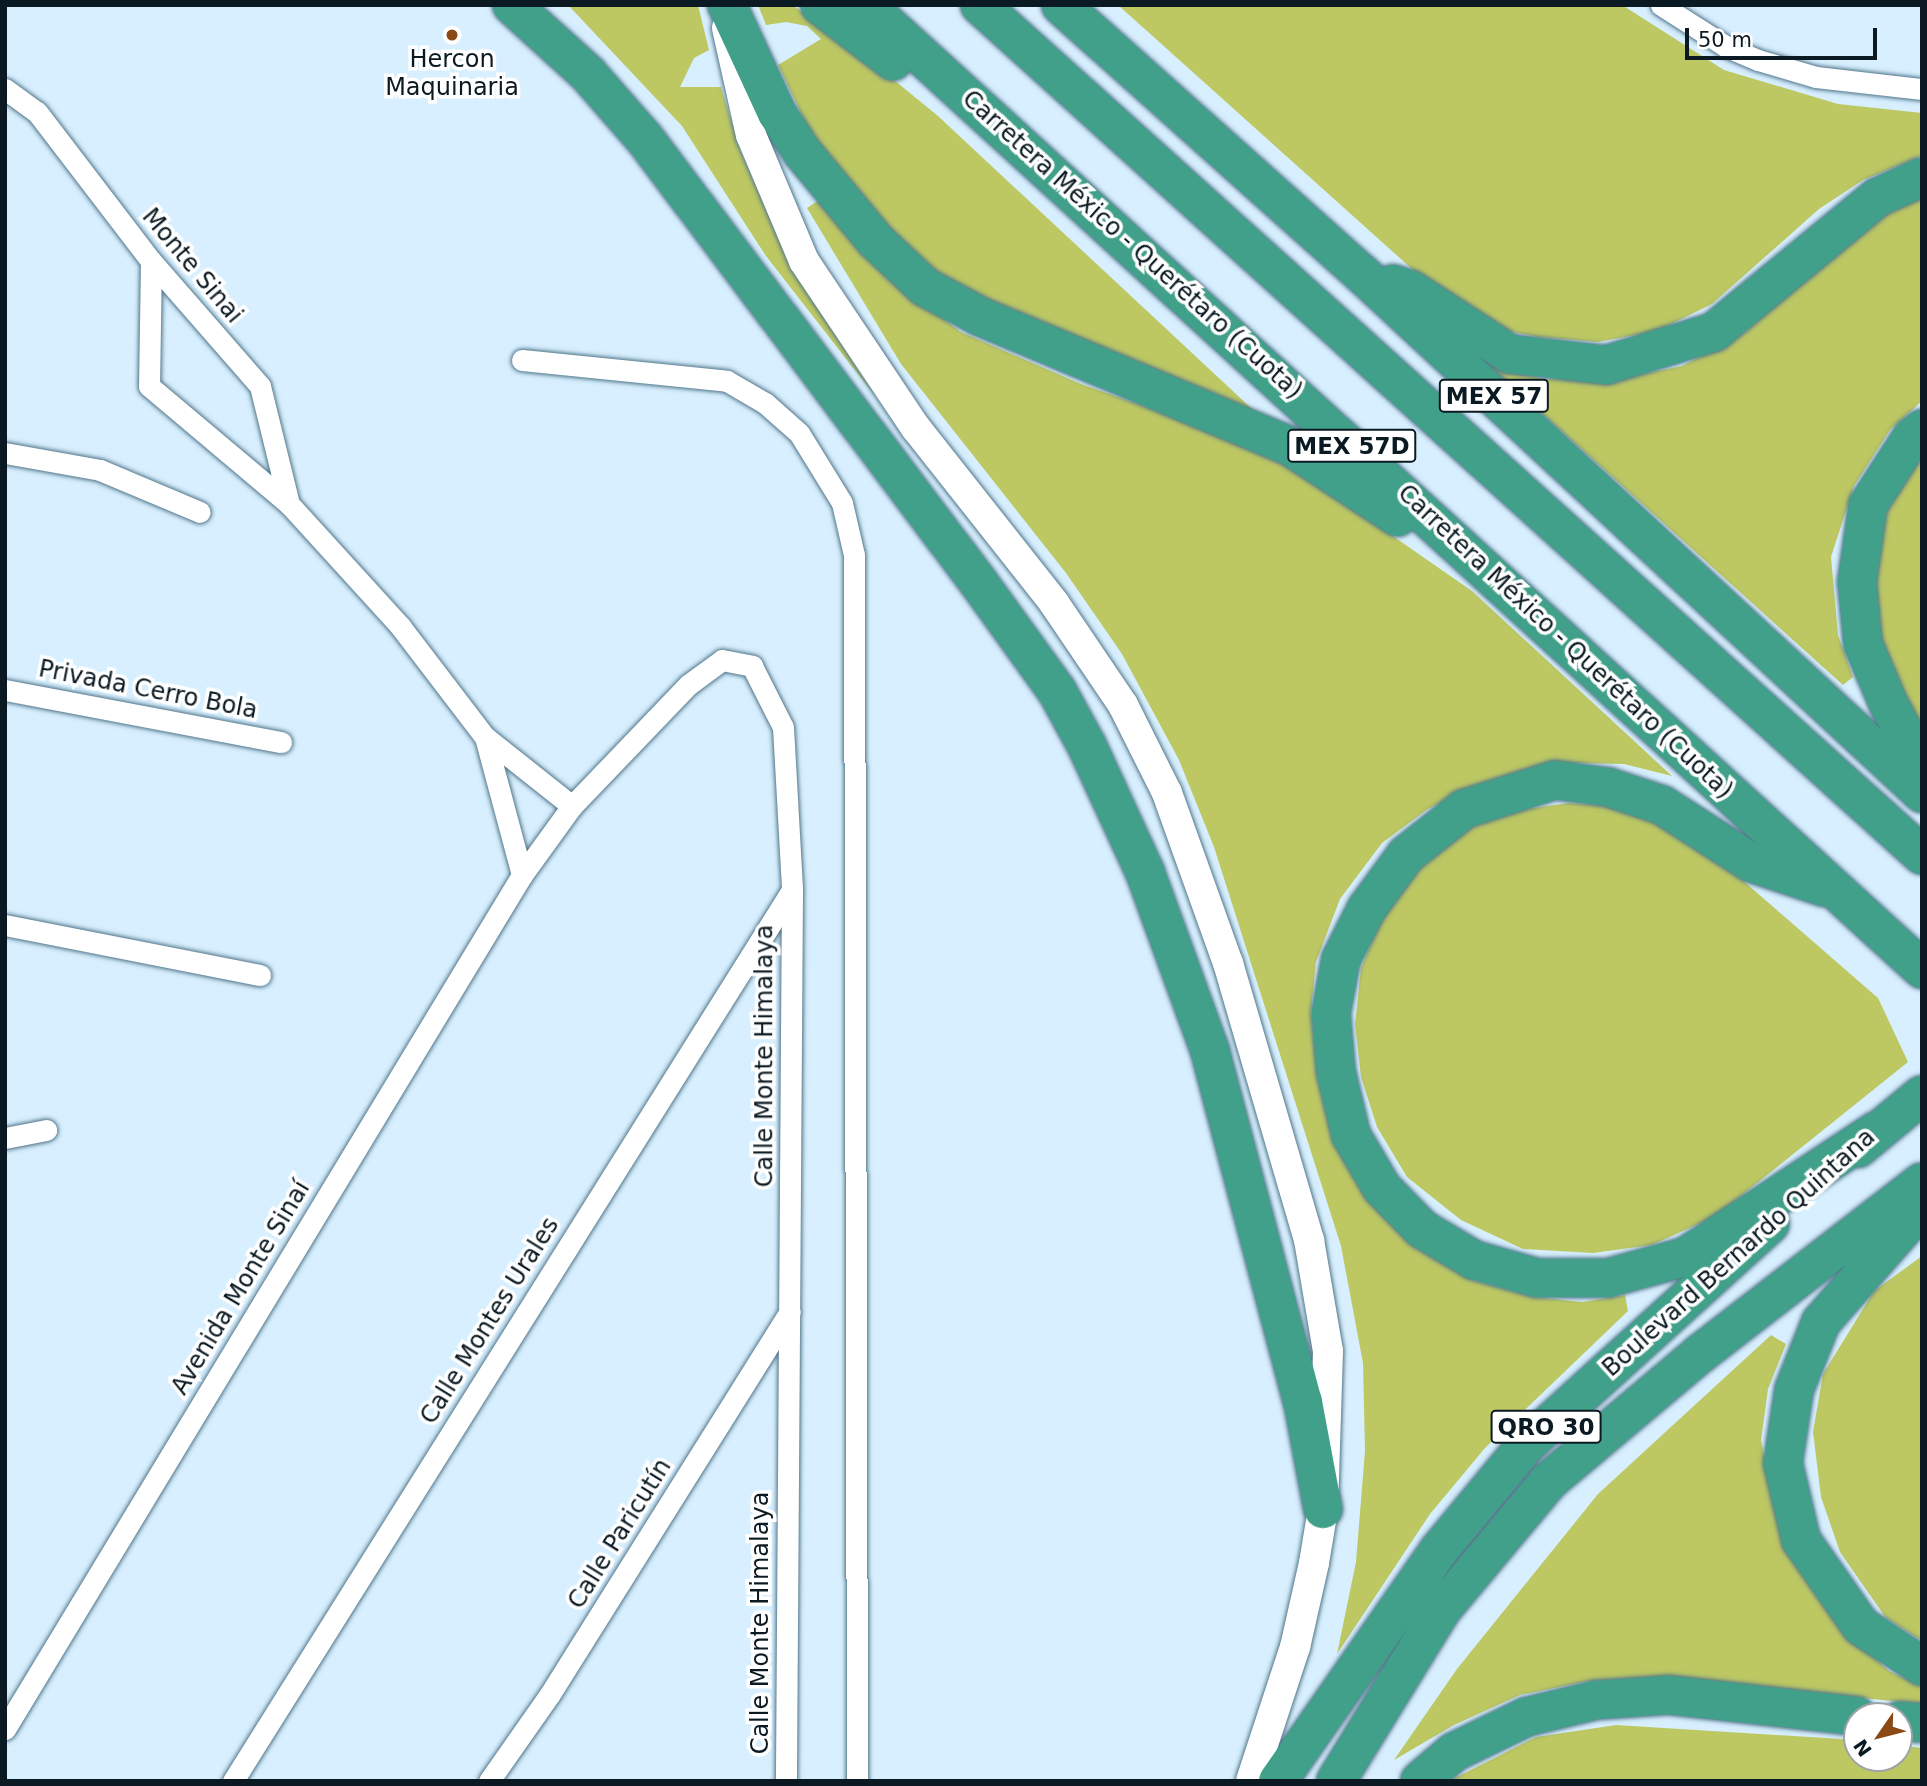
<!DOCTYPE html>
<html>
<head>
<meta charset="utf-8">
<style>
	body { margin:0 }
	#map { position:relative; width:1927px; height:1786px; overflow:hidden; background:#d7effe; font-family:"DejaVu Sans",sans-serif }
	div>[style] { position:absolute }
	.green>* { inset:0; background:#bdc863 }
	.roads { filter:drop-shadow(0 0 2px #51768b) drop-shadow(0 0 2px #51768b) }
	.street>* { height:21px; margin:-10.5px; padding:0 10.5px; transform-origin:10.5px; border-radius:10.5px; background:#fff }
	.secondary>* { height:30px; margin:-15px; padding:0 15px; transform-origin:15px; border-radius:15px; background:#fff }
	.highway>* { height:38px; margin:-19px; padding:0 19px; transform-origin:19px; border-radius:19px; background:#41a089 }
	.dots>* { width:19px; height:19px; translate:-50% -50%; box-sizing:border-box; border:4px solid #fff; border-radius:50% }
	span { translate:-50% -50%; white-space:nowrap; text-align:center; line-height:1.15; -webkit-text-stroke:7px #fff; paint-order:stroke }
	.shield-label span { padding:2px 5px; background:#fff; border:2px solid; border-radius:5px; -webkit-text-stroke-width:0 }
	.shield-label { font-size:23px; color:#0b1a22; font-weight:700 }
	.poi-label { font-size:24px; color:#0b1a22 }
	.street-label { font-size:24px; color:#0b1a22 }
	.frame { position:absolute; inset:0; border:7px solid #0b1a22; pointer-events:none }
	.north { position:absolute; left:1843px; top:1702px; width:70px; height:70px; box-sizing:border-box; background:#fff; border:2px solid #9da3a7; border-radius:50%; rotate:235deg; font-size:19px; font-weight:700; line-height:28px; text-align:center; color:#0b1a22 }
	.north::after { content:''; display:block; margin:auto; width:24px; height:32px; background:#8b4a15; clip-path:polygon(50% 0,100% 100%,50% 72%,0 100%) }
	.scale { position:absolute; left:1685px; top:28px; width:192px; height:32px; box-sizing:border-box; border:4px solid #0b1a22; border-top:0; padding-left:9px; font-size:21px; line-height:24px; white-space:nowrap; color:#0b1a22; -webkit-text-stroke:5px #fff; paint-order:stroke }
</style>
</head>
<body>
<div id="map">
	<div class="green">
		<i style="clip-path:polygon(568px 5px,698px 5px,709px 50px,694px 58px,680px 87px,721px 87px,740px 150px,772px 223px,807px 291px,875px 396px,766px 256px,682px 126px)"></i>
		<i style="clip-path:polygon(758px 5px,792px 5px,850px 44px,938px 116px,1266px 422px,960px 293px,871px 212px,810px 132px,778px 65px,821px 39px,807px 26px,786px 22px,766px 25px)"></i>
		<i style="clip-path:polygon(1118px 5px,1622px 5px,1724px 70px,1838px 104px,1922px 113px,1922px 156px,1863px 180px,1819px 209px,1712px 304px,1657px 331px,1598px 342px,1538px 337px,1492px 328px,1441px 295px)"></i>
		<i style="clip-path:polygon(1922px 194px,1922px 401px,1890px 430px,1854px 486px,1831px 557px,1838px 635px,1853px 677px,1843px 685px,1488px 365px,1544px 379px,1613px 380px,1682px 366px,1744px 333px,1849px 238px,1894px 206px)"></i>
		<i style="clip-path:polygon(819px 200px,887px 277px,961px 332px,1081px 384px,1206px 428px,1302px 473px,1472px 591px,1672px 776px,1624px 764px,1570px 763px,1474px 787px,1428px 809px,1382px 843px,1340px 899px,1316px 962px,1311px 1010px,1318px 1080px,1338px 1147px,1415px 1244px,1472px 1280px,1534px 1297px,1582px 1302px,1625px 1295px,1628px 1311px,1485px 1448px,1430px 1514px,1337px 1654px,1356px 1562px,1365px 1451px,1363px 1363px,1341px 1246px,1214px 847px,1179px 760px,1122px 654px,1066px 573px,901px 364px,807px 208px)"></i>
		<i style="clip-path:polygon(1922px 442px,1922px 746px,1868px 625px,1883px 511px)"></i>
		<i style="clip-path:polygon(1569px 803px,1625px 807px,1687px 832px,1878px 998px,1908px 1062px,1716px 1216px,1652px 1245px,1593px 1253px,1523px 1249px,1461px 1220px,1407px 1177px,1377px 1127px,1361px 1077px,1355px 1024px,1361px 968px,1384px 912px,1416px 867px,1460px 832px,1512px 811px)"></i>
		<i style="clip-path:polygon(1922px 1256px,1922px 1641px,1886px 1618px,1840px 1552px,1821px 1497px,1813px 1432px,1823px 1374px,1874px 1291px)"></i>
		<i style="clip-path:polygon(1771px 1335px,1786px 1344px,1768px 1389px,1761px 1440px,1772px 1494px,1840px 1625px,1889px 1671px,1922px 1686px,1922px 1704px,1656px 1677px,1589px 1681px,1520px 1695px,1454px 1725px,1394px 1760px,1457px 1669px,1598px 1494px)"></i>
		<i style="clip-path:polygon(1616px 1725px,1857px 1740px,1857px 1758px,1899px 1758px,1899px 1745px,1922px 1748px,1922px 1781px,1449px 1781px,1536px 1737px)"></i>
	</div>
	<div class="roads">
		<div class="street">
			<i style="left:1661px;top:5px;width:76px;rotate:32.6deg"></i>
			<i style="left:1725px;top:46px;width:36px;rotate:23deg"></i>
			<i style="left:1758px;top:60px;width:60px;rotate:16.3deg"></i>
			<i style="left:1816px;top:77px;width:107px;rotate:6.5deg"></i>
			<i style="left:5px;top:89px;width:39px;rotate:36deg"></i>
			<i style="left:37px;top:112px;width:188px;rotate:52.6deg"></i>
			<i style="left:151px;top:261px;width:166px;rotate:48.9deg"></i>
			<i style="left:260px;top:386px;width:122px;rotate:76.2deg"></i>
			<i style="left:151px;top:261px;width:125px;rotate:90.9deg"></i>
			<i style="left:149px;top:386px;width:183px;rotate:40.1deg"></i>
			<i style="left:289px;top:504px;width:165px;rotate:47.7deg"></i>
			<i style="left:400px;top:626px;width:140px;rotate:52.6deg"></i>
			<i style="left:485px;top:737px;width:111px;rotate:38.4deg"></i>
			<i style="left:522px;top:360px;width:206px;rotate:5.8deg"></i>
			<i style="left:727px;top:381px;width:44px;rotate:30.1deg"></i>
			<i style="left:765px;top:403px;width:45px;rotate:41.4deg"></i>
			<i style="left:799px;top:433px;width:82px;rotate:58.4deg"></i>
			<i style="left:842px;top:503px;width:53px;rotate:77deg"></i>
			<i style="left:854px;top:555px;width:1226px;rotate:89.86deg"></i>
			<i style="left:5px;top:453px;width:97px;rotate:10.1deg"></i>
			<i style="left:100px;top:470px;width:108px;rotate:22.8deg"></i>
			<i style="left:5px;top:690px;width:281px;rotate:10.7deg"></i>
			<i style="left:485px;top:737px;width:143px;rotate:75deg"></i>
			<i style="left:5px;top:925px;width:260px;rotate:11.1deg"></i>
			<i style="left:5px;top:1138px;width:42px;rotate:-11deg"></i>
			<i style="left:5px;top:1729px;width:998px;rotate:-58.81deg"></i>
			<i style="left:522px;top:875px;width:85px;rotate:-54.1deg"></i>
			<i style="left:572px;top:806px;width:168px;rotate:-46.2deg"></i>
			<i style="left:688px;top:685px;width:42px;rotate:-36.3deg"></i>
			<i style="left:722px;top:660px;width:31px;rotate:11deg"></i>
			<i style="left:752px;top:666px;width:68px;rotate:63.1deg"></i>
			<i style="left:783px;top:727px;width:163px;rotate:86.8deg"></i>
			<i style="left:792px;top:890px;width:891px;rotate:90.39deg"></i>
			<i style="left:233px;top:1781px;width:1052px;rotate:-57.9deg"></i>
			<i style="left:489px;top:1781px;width:106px;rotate:-55deg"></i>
			<i style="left:550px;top:1694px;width:451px;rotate:-57.9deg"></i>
		</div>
		<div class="secondary">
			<i style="left:727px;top:28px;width:110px;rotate:77.4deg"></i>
			<i style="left:751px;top:135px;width:137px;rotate:67.2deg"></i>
			<i style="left:804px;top:261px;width:201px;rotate:56.2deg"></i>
			<i style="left:916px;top:428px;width:223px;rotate:51.7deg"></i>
			<i style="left:1054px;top:603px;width:123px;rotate:55.9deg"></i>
			<i style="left:1123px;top:705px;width:98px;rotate:63.4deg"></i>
			<i style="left:1167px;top:793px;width:181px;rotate:70.3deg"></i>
			<i style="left:1228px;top:963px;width:289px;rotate:73.7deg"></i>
			<i style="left:1309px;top:1240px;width:113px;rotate:80.3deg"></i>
			<i style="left:1328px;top:1351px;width:158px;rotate:91.8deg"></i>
			<i style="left:1323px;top:1509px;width:55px;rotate:99.5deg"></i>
			<i style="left:1314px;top:1563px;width:86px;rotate:102.7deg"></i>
			<i style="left:1295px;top:1647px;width:141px;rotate:108.2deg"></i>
		</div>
		<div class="highway">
			<i style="left:512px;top:5px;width:103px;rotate:42.2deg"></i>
			<i style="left:588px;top:74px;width:86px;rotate:48.8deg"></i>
			<i style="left:645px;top:139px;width:556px;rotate:53.05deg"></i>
			<i style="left:979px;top:583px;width:133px;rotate:54.2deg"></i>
			<i style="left:1057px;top:691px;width:63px;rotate:61.4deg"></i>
			<i style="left:1087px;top:746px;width:139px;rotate:65.3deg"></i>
			<i style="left:1145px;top:872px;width:190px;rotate:70deg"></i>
			<i style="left:1210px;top:1051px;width:363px;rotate:75.2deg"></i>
			<i style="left:1303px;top:1402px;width:109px;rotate:79.4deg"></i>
			<i style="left:727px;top:5px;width:119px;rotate:65.2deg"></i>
			<i style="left:777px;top:113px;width:46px;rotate:57.3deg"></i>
			<i style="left:802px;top:152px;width:116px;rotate:50.3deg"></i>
			<i style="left:876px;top:241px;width:67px;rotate:43.2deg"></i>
			<i style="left:925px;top:287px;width:61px;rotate:28.2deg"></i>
			<i style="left:979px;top:316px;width:337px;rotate:22.7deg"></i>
			<i style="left:1290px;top:446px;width:129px;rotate:33.3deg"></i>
			<i style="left:820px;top:5px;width:92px;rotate:37.5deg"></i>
			<i style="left:866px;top:5px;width:1430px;rotate:42.39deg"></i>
			<i style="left:980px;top:5px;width:1269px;rotate:42.06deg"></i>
			<i style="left:1061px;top:5px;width:402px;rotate:41.8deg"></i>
			<i style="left:1361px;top:273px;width:765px;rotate:42.83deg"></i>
			<i style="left:1393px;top:284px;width:19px;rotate:18deg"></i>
			<i style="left:1411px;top:290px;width:118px;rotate:32.9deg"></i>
			<i style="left:1510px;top:354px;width:97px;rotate:6.5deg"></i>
			<i style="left:1606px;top:365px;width:113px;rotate:-17deg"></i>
			<i style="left:1714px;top:332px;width:212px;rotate:-39.5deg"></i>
			<i style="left:1878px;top:197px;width:48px;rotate:-24.4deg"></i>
			<i style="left:1922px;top:429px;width:13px;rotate:141deg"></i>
			<i style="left:1912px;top:437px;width:81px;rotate:122.9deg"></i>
			<i style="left:1868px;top:505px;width:78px;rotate:98.1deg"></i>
			<i style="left:1857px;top:582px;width:62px;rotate:84.5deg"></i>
			<i style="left:1863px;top:644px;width:64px;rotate:67deg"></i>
			<i style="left:1888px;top:703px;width:72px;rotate:61.6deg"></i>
			<i style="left:1824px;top:887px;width:76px;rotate:-161.6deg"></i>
			<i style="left:1752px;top:863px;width:107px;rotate:-147.2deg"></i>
			<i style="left:1662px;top:805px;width:57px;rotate:-161.6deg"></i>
			<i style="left:1608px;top:787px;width:53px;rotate:-172.5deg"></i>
			<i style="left:1555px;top:780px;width:96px;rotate:162.3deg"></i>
			<i style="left:1464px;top:809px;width:74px;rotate:141.6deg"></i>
			<i style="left:1406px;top:855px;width:66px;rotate:126.3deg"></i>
			<i style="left:1367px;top:908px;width:57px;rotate:117deg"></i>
			<i style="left:1341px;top:959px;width:55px;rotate:100.5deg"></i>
			<i style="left:1331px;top:1013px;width:59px;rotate:85.2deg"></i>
			<i style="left:1336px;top:1072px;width:65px;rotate:76.6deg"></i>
			<i style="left:1351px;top:1135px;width:61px;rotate:59.7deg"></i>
			<i style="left:1382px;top:1188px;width:57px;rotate:45.7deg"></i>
			<i style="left:1422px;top:1229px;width:61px;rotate:30.8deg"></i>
			<i style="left:1474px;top:1260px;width:66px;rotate:15.9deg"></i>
			<i style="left:1537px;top:1278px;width:71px"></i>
			<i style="left:1608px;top:1278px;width:80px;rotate:-15.3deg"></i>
			<i style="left:1685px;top:1257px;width:229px;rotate:-33.4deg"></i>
			<i style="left:1858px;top:1148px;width:83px;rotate:-39.6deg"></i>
			<i style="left:1922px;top:1207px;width:153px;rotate:131.3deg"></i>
			<i style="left:1821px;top:1322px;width:73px;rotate:111.7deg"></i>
			<i style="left:1794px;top:1390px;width:74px;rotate:98.6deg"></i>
			<i style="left:1783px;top:1463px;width:79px;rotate:76.8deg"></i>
			<i style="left:1801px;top:1540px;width:105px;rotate:55.1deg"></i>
			<i style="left:1861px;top:1626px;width:73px;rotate:33.3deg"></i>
			<i style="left:1899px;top:1721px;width:23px;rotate:5deg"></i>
			<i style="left:1278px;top:1781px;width:283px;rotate:-55.1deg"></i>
			<i style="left:1440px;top:1549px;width:135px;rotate:-50.4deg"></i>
			<i style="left:1526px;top:1445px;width:329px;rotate:-42.2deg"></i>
			<i style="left:1336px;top:1781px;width:202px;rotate:-58.4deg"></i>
			<i style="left:1442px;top:1609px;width:167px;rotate:-50.1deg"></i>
			<i style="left:1549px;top:1481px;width:199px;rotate:-40.1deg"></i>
			<i style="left:1701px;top:1353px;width:279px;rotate:-37.7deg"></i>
			<i style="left:1420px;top:1781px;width:45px;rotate:-40.5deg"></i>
			<i style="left:1454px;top:1752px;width:80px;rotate:-25.9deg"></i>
			<i style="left:1526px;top:1717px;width:72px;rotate:-13.7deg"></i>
			<i style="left:1596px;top:1700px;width:73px;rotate:-3.9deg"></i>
			<i style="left:1669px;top:1695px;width:189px;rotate:6.4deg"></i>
		</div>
	</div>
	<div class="dots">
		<i style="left:452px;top:35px;background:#8b4a15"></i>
	</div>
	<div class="shield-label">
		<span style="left:1494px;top:396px">MEX 57</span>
		<span style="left:1352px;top:446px">MEX 57D</span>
		<span style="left:1546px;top:1427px">QRO 30</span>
	</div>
	<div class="poi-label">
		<span style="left:452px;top:74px">Hercon<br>Maquinaria</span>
	</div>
	<div class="street-label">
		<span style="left:1132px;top:245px;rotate:42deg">Carretera México - Querétaro (Cuota)</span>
		<span style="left:192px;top:266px;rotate:50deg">Monte Sinai</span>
		<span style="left:1565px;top:642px;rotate:43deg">Carretera México - Querétaro (Cuota)</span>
		<span style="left:148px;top:690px;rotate:11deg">Privada Cerro Bola</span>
		<span style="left:765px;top:1056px;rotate:-90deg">Calle Monte Himalaya</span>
		<span style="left:1739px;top:1253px;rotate:-42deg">Boulevard Bernardo Quintana</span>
		<span style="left:241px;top:1288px;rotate:-59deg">Avenida Monte Sinaí</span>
		<span style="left:490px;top:1321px;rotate:-58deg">Calle Montes Urales</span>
		<span style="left:620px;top:1534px;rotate:-58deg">Calle Paricutín</span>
		<span style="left:761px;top:1623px;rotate:-90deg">Calle Monte Himalaya</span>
	</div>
	<div class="frame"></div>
	<div class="north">N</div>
	<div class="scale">50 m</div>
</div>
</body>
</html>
